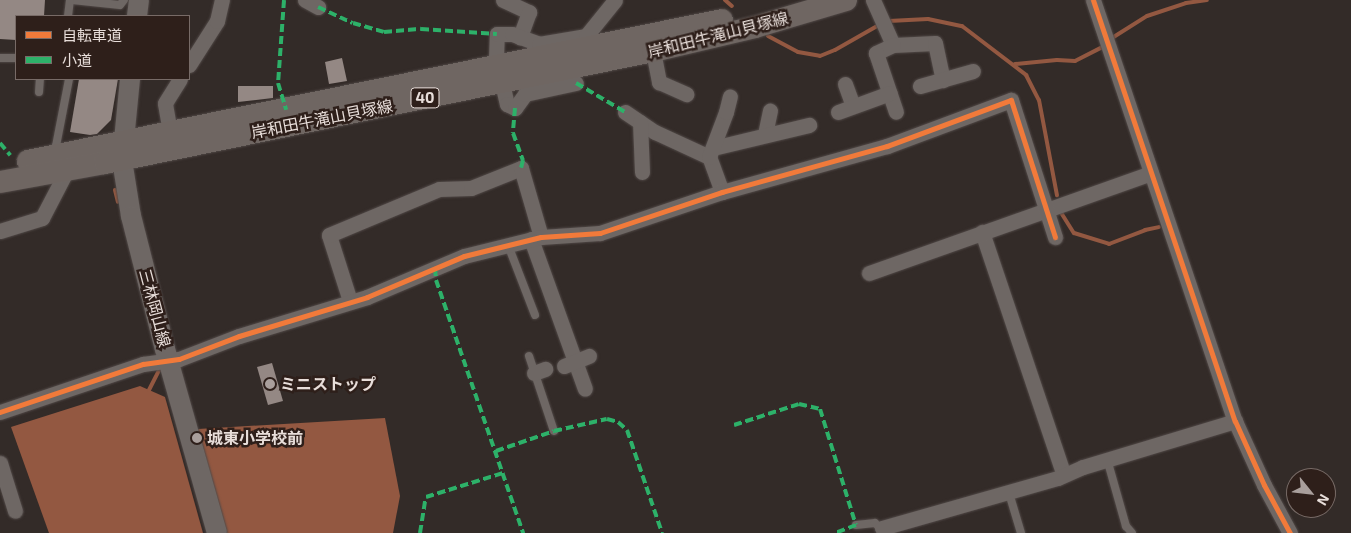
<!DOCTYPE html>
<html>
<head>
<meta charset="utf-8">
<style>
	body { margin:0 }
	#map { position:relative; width:1351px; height:533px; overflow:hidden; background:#332b28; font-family:"Exo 2","Noto Sans JP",sans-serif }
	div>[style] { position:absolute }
	.water>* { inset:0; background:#935841 }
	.stream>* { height:4px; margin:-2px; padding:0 2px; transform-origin:2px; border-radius:2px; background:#935841 }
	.building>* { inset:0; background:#948884 }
	.roads { filter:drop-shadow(0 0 1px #504846) drop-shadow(0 0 1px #504846) }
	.lane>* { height:8px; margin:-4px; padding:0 4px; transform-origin:4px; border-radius:4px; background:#6e6764 }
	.street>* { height:15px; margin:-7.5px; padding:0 7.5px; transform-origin:7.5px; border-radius:7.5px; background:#6e6764 }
	.secondary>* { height:20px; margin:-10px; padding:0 10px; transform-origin:10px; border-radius:10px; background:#6e6764 }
	.primary>* { height:22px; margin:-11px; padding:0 11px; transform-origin:11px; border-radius:11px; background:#6f6662 }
	.quiet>* { height:4px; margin-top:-2px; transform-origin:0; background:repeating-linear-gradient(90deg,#2db169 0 8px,transparent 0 12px) }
	.cycleway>* { height:5px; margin:-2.5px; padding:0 2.5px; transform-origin:2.5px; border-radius:2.5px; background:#f17a3a }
	.dots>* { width:14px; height:14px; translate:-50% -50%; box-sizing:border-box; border:2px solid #2e1f1a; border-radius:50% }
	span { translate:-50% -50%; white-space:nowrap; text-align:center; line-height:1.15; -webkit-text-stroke:5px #2e1f1a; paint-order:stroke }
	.shield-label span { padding:1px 4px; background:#2e1f1a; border:1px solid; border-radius:4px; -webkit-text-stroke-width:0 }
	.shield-label { font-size:15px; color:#e8deda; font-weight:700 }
	.street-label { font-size:16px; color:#e8deda }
	.poi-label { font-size:16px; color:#e8deda; font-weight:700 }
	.left { translate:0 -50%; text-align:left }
	.legend { position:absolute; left:15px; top:15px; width:175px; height:65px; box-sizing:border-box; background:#2e1f1a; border:1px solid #786b67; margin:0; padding:6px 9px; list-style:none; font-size:15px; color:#e8deda }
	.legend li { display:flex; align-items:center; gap:10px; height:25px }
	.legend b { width:25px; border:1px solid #786b67 }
	.north { position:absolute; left:1286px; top:468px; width:50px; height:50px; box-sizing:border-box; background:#2e1f1a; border:1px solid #786b67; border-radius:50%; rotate:119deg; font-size:14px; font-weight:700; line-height:20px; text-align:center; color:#e8deda }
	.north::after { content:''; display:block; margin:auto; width:18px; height:22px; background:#a99f9c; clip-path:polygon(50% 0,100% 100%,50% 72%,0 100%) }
</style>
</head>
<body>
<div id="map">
	<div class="water">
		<i style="clip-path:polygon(140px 386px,165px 397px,203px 533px,49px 533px,11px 427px)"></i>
		<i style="clip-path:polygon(385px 418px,400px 496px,393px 533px,226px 533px,198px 429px)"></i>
	</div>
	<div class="stream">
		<i style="left:725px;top:0;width:9px;rotate:41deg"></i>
		<i style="left:889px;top:21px;width:39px;rotate:-3deg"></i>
		<i style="left:928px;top:19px;width:35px;rotate:12deg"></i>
		<i style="left:962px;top:26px;width:81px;rotate:37.4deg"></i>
		<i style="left:1026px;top:75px;width:28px;rotate:63deg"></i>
		<i style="left:1039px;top:100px;width:97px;rotate:79.3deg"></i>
		<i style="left:768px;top:36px;width:34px;rotate:28deg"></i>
		<i style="left:798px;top:52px;width:22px;rotate:10deg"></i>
		<i style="left:820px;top:56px;width:16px;rotate:-22deg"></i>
		<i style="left:835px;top:50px;width:51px;rotate:-29.6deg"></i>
		<i style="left:1112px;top:38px;width:41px;rotate:-32.2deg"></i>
		<i style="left:1147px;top:16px;width:41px;rotate:-18.4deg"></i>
		<i style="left:1186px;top:3px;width:21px;rotate:-8deg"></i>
		<i style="left:1015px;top:64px;width:42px;rotate:-5.4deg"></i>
		<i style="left:1057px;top:60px;width:18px;rotate:3deg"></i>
		<i style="left:1075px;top:61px;width:30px;rotate:-27deg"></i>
		<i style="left:115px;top:190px;width:12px;rotate:76deg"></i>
		<i style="left:1060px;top:211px;width:26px;rotate:58deg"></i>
		<i style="left:1074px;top:233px;width:37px;rotate:17deg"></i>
		<i style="left:1109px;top:244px;width:39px;rotate:-21deg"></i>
		<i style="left:1145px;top:230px;width:14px;rotate:-12deg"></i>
		<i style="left:149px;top:390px;width:22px;rotate:-63deg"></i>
	</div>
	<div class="building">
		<i style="clip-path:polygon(0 0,45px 0,44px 16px,16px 16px,16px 40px,0 39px)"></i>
		<i style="clip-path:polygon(342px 58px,347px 81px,329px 84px,325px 62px)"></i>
		<i style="clip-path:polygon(79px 79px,118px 79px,111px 120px,97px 134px,90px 135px,70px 132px)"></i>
		<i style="clip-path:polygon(238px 86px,273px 86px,273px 98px,238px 102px)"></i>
		<i style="clip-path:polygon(272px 363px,283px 401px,268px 405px,257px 367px)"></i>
	</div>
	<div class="roads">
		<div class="lane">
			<i style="left:72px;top:0;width:48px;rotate:5.9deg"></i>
			<i style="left:120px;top:5px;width:6px;rotate:-51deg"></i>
			<i style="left:68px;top:16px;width:16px;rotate:-83deg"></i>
			<i style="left:0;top:58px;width:16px"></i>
			<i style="left:39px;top:92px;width:13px;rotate:-86deg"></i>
			<i style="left:57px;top:154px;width:8px;rotate:-97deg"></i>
			<i style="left:56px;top:146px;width:68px;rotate:-79deg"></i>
			<i style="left:508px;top:245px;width:75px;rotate:68.9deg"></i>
			<i style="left:529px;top:356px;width:79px;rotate:71.6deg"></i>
			<i style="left:1107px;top:459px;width:70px;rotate:74.2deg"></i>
			<i style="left:1126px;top:526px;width:9px;rotate:49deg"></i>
			<i style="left:1009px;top:493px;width:42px;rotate:73.3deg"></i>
			<i style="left:856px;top:525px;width:19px;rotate:-6deg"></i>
			<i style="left:875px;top:523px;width:11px;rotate:45deg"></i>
		</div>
		<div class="street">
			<i style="left:305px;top:0;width:15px;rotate:28deg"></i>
			<i style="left:503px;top:0;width:29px;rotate:25deg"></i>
			<i style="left:529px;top:12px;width:27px;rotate:110deg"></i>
			<i style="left:873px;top:0;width:49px;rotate:66deg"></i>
			<i style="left:893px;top:45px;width:42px;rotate:-2.7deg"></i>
			<i style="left:935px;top:43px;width:38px;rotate:78deg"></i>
			<i style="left:1093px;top:0;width:444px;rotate:71.4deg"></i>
			<i style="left:1235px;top:421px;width:70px;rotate:65.6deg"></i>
			<i style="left:1264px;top:485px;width:55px;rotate:61.6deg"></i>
			<i style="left:893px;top:45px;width:19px;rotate:155deg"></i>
			<i style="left:876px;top:53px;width:62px;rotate:71.3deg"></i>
			<i style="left:653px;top:51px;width:32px;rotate:79deg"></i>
			<i style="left:659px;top:82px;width:30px;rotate:24deg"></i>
			<i style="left:189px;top:65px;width:52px;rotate:-57.5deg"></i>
			<i style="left:217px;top:21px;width:22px;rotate:-77deg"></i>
			<i style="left:499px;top:66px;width:9px;rotate:-111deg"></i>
			<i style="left:496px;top:58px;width:24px;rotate:-88deg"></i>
			<i style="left:497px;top:34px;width:15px"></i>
			<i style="left:512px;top:34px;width:29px;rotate:20deg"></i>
			<i style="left:539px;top:44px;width:48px;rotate:-9.7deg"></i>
			<i style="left:586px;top:36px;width:46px;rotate:-51.1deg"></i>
			<i style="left:502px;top:83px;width:22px;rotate:77deg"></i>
			<i style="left:507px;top:104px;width:9px;rotate:27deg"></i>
			<i style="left:515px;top:108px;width:17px;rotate:-54deg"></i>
			<i style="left:525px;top:94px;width:52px;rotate:-12.2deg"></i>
			<i style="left:845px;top:84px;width:23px;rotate:70deg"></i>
			<i style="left:920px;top:86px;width:55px;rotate:-15.8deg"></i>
			<i style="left:625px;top:112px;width:36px;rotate:34deg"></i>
			<i style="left:655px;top:132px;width:60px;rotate:24.8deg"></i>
			<i style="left:838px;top:112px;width:55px;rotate:-20.1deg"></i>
			<i style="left:640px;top:122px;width:50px;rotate:87.7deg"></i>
			<i style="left:170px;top:132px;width:29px;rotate:-100deg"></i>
			<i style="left:165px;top:103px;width:28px;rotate:-58deg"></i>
			<i style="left:765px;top:134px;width:24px;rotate:-78deg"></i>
			<i style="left:713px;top:148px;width:99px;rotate:-13.5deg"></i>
			<i style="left:722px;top:192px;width:37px;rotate:-110deg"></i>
			<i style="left:709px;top:157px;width:48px;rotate:-69.3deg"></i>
			<i style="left:726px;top:112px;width:16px;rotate:-76deg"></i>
			<i style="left:0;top:231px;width:44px;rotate:-17.2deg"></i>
			<i style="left:42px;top:218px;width:54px;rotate:-62.5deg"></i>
			<i style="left:982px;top:232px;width:256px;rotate:71.4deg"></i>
			<i style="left:531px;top:239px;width:159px;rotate:70.2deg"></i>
			<i style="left:869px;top:273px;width:299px;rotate:-19.5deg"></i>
			<i style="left:350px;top:301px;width:69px;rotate:-107.7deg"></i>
			<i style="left:329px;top:235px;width:119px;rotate:-22.7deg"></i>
			<i style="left:439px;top:189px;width:32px;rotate:-2deg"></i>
			<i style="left:471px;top:188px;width:54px;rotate:-21.8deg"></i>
			<i style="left:521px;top:168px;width:72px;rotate:73.8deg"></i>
			<i style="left:564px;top:366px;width:27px;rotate:-22deg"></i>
			<i style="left:534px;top:373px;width:12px;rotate:-20deg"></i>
			<i style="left:0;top:412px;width:151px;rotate:-18.6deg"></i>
			<i style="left:143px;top:364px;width:36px;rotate:-8deg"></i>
			<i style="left:179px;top:359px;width:64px;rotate:-21deg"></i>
			<i style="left:239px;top:336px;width:134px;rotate:-16.9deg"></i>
			<i style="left:367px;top:297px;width:105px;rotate:-22.9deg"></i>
			<i style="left:464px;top:256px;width:79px;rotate:-13.9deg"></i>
			<i style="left:541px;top:237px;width:59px;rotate:-3.9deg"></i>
			<i style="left:600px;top:233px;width:129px;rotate:-18.6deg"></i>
			<i style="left:722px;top:192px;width:171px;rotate:-15.6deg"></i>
			<i style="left:887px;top:146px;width:132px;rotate:-20.4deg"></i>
			<i style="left:1011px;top:100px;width:144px;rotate:72.2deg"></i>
			<i style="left:0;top:463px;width:50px;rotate:72.6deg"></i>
			<i style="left:882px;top:528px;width:183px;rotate:-15.9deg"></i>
			<i style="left:1058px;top:478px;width:27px;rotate:-24deg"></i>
			<i style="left:1083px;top:467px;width:159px;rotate:-16.8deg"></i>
		</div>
		<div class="secondary">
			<i style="left:137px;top:16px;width:16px;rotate:-83deg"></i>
			<i style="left:130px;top:79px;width:81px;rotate:95.6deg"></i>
			<i style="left:122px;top:160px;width:57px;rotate:80.9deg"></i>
			<i style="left:131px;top:216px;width:137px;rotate:75.7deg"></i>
			<i style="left:165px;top:349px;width:191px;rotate:74.2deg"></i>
		</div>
		<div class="primary">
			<i style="left:28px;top:161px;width:708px;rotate:-11.48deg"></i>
			<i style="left:0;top:182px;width:107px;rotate:-10.3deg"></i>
			<i style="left:105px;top:163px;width:559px;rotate:-11.55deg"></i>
			<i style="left:653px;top:51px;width:105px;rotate:-13.2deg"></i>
			<i style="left:755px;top:27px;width:95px;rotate:-16.5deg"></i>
		</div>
	</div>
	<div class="quiet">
		<i style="left:284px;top:0;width:83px;rotate:94.1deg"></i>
		<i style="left:278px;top:83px;width:28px;rotate:73deg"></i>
		<i style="left:318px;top:7px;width:38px;rotate:25deg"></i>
		<i style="left:353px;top:23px;width:32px;rotate:16deg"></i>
		<i style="left:384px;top:32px;width:37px;rotate:-5deg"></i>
		<i style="left:421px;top:29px;width:76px;rotate:3.8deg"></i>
		<i style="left:576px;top:83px;width:57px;rotate:30.6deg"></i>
		<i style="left:515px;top:108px;width:25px;rotate:95deg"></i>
		<i style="left:513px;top:133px;width:29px;rotate:70deg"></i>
		<i style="left:523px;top:160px;width:8px;rotate:104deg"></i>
		<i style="left:0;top:143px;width:16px;rotate:50deg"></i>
		<i style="left:435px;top:268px;width:12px;rotate:85deg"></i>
		<i style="left:436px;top:280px;width:268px;rotate:71deg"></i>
		<i style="left:734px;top:425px;width:68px;rotate:-17.9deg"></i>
		<i style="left:799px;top:404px;width:22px;rotate:13deg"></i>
		<i style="left:820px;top:409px;width:121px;rotate:72.8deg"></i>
		<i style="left:856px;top:525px;width:22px;rotate:159deg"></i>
		<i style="left:496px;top:451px;width:61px;rotate:-19deg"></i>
		<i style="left:554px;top:431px;width:54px;rotate:-12.8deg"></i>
		<i style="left:607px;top:419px;width:11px;rotate:15deg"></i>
		<i style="left:618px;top:422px;width:12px;rotate:42deg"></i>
		<i style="left:627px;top:430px;width:109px;rotate:71.2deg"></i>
		<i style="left:420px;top:533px;width:36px;rotate:-81deg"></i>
		<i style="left:426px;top:497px;width:81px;rotate:-17.3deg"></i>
	</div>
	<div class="cycleway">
		<i style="left:1093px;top:0;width:444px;rotate:71.4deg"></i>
		<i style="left:1235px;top:421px;width:70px;rotate:65.6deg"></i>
		<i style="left:1264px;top:485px;width:55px;rotate:61.6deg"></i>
		<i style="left:0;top:412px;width:151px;rotate:-18.6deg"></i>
		<i style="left:143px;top:364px;width:36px;rotate:-8deg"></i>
		<i style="left:179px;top:359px;width:64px;rotate:-21deg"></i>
		<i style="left:239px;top:336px;width:134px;rotate:-16.9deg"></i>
		<i style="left:367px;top:297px;width:105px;rotate:-22.9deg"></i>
		<i style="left:464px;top:256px;width:79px;rotate:-13.9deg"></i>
		<i style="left:541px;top:237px;width:59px;rotate:-3.9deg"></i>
		<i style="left:600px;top:233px;width:129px;rotate:-18.6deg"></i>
		<i style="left:722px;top:192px;width:171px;rotate:-15.6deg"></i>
		<i style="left:887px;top:146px;width:132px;rotate:-20.4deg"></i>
		<i style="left:1011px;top:100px;width:144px;rotate:72.2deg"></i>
	</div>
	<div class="dots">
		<i style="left:270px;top:384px;background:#a99f9c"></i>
		<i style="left:197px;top:438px;background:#a99f9c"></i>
	</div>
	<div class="shield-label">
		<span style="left:425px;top:98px">40</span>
	</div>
	<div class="street-label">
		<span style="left:718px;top:35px;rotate:-14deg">岸和田牛滝山貝塚線</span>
		<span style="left:322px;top:119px;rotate:-11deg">岸和田牛滝山貝塚線</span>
		<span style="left:155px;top:308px;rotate:75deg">三林岡山線</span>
	</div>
	<div class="poi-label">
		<span class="left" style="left:280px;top:384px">ミニストップ</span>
		<span class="left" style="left:207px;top:438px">城東小学校前</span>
	</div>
	<ul class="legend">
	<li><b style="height:6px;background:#f17a3a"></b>自転車道</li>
	<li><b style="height:6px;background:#2db169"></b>小道</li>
	</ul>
	<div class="north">N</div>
</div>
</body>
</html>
